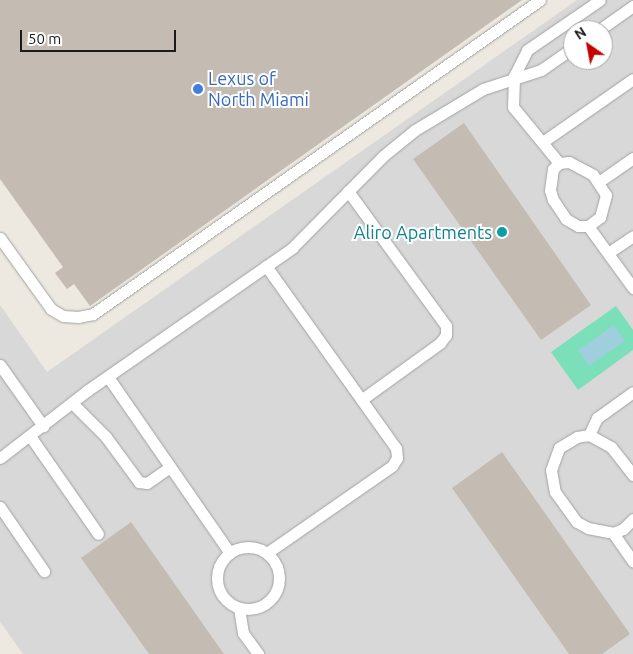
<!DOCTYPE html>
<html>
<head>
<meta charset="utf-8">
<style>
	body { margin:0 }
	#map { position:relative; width:633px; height:654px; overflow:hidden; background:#ede9e0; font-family:Ubuntu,sans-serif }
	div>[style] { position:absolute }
	.residential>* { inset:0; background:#d9d8d8 }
	.pitch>* { inset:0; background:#7bdfb9 }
	.water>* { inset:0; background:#9fcedc }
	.building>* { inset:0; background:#c4bbb3 }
	.roads { filter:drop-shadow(0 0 1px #a2a2a2) drop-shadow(0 0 1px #a2a2a2) }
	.service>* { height:11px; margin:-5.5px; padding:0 5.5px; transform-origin:5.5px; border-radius:5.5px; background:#fff }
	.service>.ring { margin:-5.5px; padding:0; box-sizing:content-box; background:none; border:11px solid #fff; border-radius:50% }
	.dots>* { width:14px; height:14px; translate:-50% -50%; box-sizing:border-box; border:2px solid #fff; border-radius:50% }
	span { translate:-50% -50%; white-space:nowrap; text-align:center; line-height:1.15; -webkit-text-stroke:4px #fff; paint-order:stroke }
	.shop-label { font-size:18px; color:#366cbe }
	.left { translate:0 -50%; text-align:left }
	.culture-label { font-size:18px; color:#0d838f }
	.right { translate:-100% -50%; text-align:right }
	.north { position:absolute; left:563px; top:20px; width:50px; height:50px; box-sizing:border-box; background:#fff; border:1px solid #a4a4a4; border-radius:50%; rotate:327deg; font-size:14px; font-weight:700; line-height:20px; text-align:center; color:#1b1b1b }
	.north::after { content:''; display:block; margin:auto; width:18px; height:22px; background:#c60100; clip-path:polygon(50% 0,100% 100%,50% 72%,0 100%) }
	.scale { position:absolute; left:20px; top:30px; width:156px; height:22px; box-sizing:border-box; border:2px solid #1b1b1b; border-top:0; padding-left:6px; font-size:15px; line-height:18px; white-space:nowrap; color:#1b1b1b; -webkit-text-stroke:4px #fff; paint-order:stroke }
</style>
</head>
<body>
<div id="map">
	<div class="residential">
		<i style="clip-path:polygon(evenodd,577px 0,633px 0,633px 654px,23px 654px,0 622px,0 305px,47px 372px,577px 0,573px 30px,603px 30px,603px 60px,573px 60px,573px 30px)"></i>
	</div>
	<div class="pitch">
		<i style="clip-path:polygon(616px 306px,633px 330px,633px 350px,578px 390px,551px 352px)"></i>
	</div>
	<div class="water">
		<i style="clip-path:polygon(614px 325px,625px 341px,589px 366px,578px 350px)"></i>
	</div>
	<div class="building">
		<i style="clip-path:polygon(0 0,522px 0,90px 306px,74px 284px,67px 289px,55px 273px,63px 267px,0 179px)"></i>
		<i style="clip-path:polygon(464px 123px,591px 305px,541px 340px,413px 159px)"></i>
		<i style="clip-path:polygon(502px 452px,630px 634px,602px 654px,569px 654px,452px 488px)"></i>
		<i style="clip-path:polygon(131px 522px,224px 654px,149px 654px,81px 558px)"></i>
	</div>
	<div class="roads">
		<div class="service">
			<i style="left:599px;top:30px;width:42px;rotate:-35.2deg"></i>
			<i style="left:544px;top:141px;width:108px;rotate:-34.9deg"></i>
			<i style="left:569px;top:162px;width:27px;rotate:28deg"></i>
			<i style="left:593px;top:175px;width:24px;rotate:57deg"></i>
			<i style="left:606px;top:195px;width:23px;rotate:105deg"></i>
			<i style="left:600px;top:217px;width:15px;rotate:143deg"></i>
			<i style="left:588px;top:226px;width:10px;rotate:180deg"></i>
			<i style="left:578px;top:226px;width:14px;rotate:-150deg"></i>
			<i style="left:566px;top:219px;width:23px;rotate:-124deg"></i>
			<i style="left:553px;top:200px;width:10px;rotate:-107deg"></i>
			<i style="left:550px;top:190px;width:21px;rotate:-82deg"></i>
			<i style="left:553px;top:169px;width:8px;rotate:-45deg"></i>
			<i style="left:559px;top:163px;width:10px;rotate:-6deg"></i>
			<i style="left:559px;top:163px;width:72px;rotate:-129.4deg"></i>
			<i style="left:513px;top:107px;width:31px;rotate:-88deg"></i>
			<i style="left:514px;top:76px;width:29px;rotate:-63deg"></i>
			<i style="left:527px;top:50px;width:88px;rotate:-34.4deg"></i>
			<i style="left:600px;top:181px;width:40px;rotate:-34.9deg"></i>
			<i style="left:348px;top:191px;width:167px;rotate:54deg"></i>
			<i style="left:446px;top:326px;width:9px;rotate:90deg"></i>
			<i style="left:446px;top:335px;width:10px;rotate:127deg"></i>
			<i style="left:440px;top:343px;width:97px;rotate:144.2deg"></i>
			<i style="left:588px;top:226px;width:77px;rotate:54deg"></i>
			<i style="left:0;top:238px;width:87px;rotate:54.3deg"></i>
			<i style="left:51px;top:309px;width:14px;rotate:30deg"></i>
			<i style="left:63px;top:316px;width:15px;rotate:4deg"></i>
			<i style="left:78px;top:317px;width:15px;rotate:-11deg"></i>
			<i style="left:93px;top:314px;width:546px;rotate:-35.09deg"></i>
			<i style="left:608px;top:253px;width:30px;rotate:-34deg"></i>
			<i style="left:266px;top:266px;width:224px;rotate:54.5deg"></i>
			<i style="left:396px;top:448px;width:10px;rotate:84deg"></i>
			<i style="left:397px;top:458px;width:9px;rotate:122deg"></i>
			<i style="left:392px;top:466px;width:152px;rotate:145.2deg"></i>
			<i style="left:0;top:365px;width:75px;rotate:54.8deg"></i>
			<i style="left:108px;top:377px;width:214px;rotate:55.3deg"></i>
			<i style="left:73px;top:404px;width:47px;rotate:45deg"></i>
			<i style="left:106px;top:437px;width:56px;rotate:53.7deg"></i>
			<i style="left:139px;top:482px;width:8px;rotate:7deg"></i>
			<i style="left:147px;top:483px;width:28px;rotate:-35deg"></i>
			<i style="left:589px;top:435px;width:19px;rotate:-65deg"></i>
			<i style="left:597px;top:418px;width:44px;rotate:-35.8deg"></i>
			<i style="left:30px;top:436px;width:119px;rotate:55.2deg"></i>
			<i style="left:0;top:458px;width:111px;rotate:-37.7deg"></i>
			<i style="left:88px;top:390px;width:249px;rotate:-34.8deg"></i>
			<i style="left:292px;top:248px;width:129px;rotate:-45.3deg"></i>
			<i style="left:383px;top:156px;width:41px;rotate:-39.1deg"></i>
			<i style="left:415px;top:130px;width:79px;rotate:-31.1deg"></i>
			<i style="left:483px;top:89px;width:61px;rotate:-18.1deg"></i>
			<i style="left:541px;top:70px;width:39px;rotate:-35deg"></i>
			<i style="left:633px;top:475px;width:36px;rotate:-128deg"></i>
			<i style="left:611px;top:447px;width:25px;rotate:-151deg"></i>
			<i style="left:589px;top:435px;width:12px;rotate:171deg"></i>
			<i style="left:577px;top:437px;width:21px;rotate:149deg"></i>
			<i style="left:559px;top:448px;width:23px;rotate:110deg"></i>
			<i style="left:551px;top:470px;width:22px;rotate:80deg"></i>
			<i style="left:555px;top:492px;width:37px;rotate:54deg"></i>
			<i style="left:577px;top:522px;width:13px;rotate:29deg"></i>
			<i style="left:588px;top:528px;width:25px;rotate:11deg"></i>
			<i style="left:613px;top:533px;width:11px;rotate:-22deg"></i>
			<i style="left:623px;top:529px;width:14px;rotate:-45deg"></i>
			<i style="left:0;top:507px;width:78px;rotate:55.5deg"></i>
			<i style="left:613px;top:533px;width:35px;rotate:55deg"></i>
			<i class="ring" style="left:217px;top:547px;width:51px;height:51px"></i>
			<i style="left:239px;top:608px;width:25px;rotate:81deg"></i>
			<i style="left:243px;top:633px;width:26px;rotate:54deg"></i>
		</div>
	</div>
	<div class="dots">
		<i style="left:198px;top:89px;background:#3f7fe0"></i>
		<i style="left:502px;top:232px;background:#0f9aa8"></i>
	</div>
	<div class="shop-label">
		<span class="left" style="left:208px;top:89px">Lexus of<br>North Miami</span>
	</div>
	<div class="culture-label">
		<span class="right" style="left:492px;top:232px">Aliro Apartments</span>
	</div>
	<div class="north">N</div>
	<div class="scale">50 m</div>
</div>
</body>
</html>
